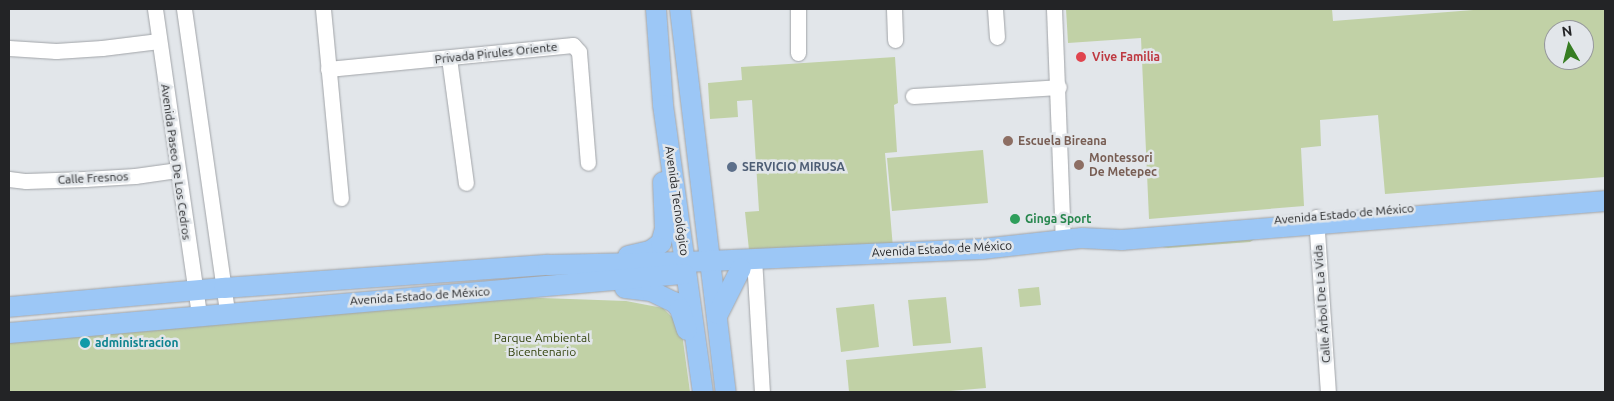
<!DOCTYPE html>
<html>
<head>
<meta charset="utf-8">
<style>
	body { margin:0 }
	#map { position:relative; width:1614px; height:401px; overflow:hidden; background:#e2e6ea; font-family:Ubuntu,sans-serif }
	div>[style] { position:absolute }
	.green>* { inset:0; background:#c1d1a6 }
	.roads { filter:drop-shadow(0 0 1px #a1a4a8) drop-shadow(0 0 1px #a1a4a8) }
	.minor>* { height:15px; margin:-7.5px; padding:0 7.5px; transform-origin:7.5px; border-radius:7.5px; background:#fff }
	.major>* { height:20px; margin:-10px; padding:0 10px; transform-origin:10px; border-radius:10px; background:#9cc7f6 }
	.dots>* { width:14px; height:14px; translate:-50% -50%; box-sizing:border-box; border:2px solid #e2e6ea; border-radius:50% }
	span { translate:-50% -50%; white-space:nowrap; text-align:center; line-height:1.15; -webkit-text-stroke:5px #e2e6ea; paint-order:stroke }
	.street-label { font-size:12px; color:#232426 }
	.health-label { font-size:12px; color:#be3a42; font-weight:700 }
	.left { translate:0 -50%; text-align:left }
	.education-label { font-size:12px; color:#785e54; font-weight:700 }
	.service-label { font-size:12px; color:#4e5e75; font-weight:700 }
	.leisure-label { font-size:12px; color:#27864d; font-weight:700 }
	.park-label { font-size:12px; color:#33430e }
	.culture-label { font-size:12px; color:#0d838f; font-weight:700 }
	.frame { position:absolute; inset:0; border:10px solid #232426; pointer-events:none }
	.north { position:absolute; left:1544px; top:20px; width:50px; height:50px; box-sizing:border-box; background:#e2e6ea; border:1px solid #96989c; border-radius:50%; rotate:352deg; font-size:14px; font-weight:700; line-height:20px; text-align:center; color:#232426 }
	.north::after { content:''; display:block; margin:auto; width:18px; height:22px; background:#367d22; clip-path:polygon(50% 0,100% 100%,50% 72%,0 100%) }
</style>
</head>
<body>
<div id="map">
	<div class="green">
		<i style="clip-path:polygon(evenodd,1066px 9px,1332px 9px,1333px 21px,1486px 9px,1605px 9px,1605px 177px,1385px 194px,1378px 115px,1320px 120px,1321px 146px,1301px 148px,1304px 206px,1149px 219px,1141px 38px,1068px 43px,1066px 9px,1554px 30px,1584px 30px,1584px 60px,1554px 60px,1554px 30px)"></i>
		<i style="clip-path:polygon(895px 57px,898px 103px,894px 105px,897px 152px,885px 153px,893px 248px,749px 250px,745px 212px,759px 211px,752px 100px,737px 101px,738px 117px,710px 119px,708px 83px,742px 80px,741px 67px)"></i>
		<i style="clip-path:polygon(983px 150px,988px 203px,892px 211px,887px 158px)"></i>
		<i style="clip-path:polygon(1264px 233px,1250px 242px,1168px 248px,1139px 243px)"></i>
		<i style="clip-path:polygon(1039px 287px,1041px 305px,1020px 307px,1018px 289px)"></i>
		<i style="clip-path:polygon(514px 297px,626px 301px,663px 308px,681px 326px,690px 392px,9px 392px,9px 342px)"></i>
		<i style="clip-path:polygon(946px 297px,951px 343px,913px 346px,908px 300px)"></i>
		<i style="clip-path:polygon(874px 304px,879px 347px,841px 352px,836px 308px)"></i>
		<i style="clip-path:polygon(982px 347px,986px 388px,939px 392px,849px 392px,846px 360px)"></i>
	</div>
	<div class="roads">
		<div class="minor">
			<i style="left:155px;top:9px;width:309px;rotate:81.8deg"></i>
			<i style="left:184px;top:9px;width:306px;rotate:81.9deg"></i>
			<i style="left:323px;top:9px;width:190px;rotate:84.6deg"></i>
			<i style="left:798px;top:9px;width:44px;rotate:90deg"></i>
			<i style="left:894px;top:9px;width:31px;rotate:88deg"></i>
			<i style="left:995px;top:9px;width:28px;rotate:86deg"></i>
			<i style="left:1054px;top:9px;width:230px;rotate:87.8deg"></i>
			<i style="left:9px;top:48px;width:47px;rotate:3.7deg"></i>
			<i style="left:56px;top:51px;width:46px;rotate:-3.7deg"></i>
			<i style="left:102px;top:48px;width:57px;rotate:-7deg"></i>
			<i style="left:449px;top:58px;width:126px;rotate:82.3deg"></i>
			<i style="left:328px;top:69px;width:246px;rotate:-5.6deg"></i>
			<i style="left:573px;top:45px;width:9px;rotate:49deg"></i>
			<i style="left:579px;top:52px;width:111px;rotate:85.4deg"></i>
			<i style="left:913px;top:96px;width:146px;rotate:-3.5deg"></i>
			<i style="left:9px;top:179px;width:17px;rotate:7deg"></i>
			<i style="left:26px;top:181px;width:59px;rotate:-1.9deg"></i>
			<i style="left:85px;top:179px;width:50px;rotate:-3.4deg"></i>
			<i style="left:135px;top:176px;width:42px;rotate:-8.1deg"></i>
			<i style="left:1316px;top:217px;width:175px;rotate:86.1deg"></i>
			<i style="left:754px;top:258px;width:134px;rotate:86.6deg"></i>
		</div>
		<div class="major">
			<i style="left:656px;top:9px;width:96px;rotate:85.8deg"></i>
			<i style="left:663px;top:105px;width:290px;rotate:82.1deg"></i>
			<i style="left:680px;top:9px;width:386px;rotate:83.2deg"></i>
			<i style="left:628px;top:256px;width:23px;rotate:-13deg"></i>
			<i style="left:650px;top:251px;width:14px;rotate:-36deg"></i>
			<i style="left:661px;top:243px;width:15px;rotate:-74deg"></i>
			<i style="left:665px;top:229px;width:47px;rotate:-92.4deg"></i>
			<i style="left:625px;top:288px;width:26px;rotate:7deg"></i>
			<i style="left:651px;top:291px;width:25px;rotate:26deg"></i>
			<i style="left:674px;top:302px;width:9px;rotate:49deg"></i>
			<i style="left:680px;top:309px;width:22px;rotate:72deg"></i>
			<i style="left:9px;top:307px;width:216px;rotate:-5.1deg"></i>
			<i style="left:224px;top:288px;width:325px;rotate:-4.1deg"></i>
			<i style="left:548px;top:265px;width:138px;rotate:-1.2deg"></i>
			<i style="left:686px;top:262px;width:296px;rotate:-2.5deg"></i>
			<i style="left:982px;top:249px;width:101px;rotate:-6.3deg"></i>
			<i style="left:1082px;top:238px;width:40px;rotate:2.9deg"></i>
			<i style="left:1122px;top:240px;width:485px;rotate:-4.6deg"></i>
			<i style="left:718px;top:314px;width:51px;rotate:-63.4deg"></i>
			<i style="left:9px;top:333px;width:678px;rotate:-5deg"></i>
		</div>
	</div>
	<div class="dots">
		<i style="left:1081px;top:57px;background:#e0444e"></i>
		<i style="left:1008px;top:141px;background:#8d6e63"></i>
		<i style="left:1079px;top:165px;background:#8d6e63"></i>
		<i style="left:732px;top:167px;background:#5c6f8a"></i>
		<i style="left:1015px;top:219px;background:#2e9e5b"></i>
		<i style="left:85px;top:343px;background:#0f9aa8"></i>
	</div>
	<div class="street-label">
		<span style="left:496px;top:53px;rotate:-6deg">Privada Pirules Oriente</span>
		<span style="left:176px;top:162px;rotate:82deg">Avenida Paseo De Los Cedros</span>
		<span style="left:93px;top:178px;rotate:-3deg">Calle Fresnos</span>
		<span style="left:677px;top:201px;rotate:82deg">Avenida Tecnológico</span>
		<span style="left:1344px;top:214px;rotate:-5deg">Avenida Estado de México</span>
		<span style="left:942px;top:249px;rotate:-3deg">Avenida Estado de México</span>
		<span style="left:420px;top:296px;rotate:-4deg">Avenida Estado de México</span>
		<span style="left:1322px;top:304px;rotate:-94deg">Calle Árbol De La Vida</span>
	</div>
	<div class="health-label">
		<span class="left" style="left:1092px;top:57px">Vive Familia</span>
	</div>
	<div class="education-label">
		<span class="left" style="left:1018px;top:141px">Escuela Bireana</span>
		<span class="left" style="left:1089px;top:165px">Montessori<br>De Metepec</span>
	</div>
	<div class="service-label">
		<span class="left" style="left:742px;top:167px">SERVICIO MIRUSA</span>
	</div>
	<div class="leisure-label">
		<span class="left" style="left:1025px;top:219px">Ginga Sport</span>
	</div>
	<div class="park-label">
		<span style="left:542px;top:345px">Parque Ambiental<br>Bicentenario</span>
	</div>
	<div class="culture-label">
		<span class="left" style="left:95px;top:343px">administracion</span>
	</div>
	<div class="frame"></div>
	<div class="north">N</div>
</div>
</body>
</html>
